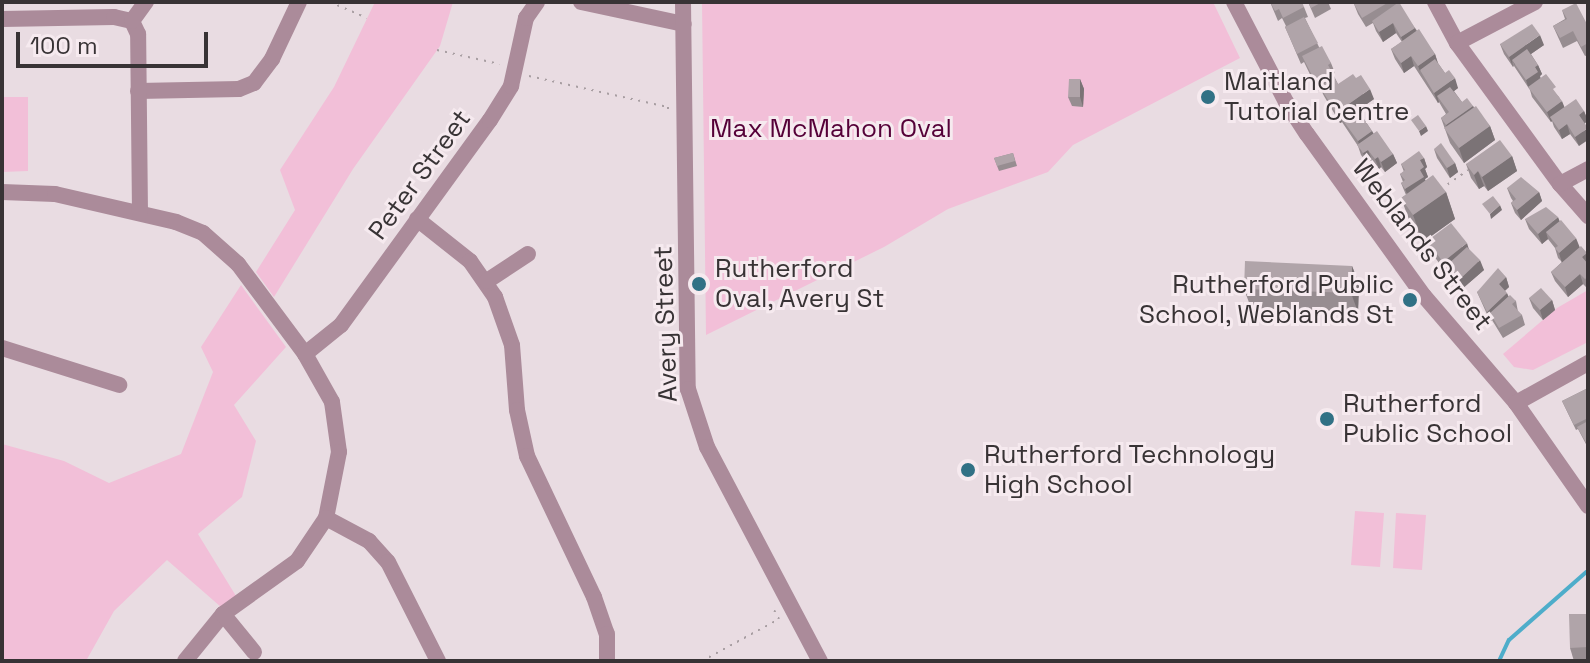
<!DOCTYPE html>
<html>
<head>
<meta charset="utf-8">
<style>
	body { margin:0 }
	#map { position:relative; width:1590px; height:663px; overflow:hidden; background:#e9dce2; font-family:"Space Grotesk",sans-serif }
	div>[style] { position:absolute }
	.green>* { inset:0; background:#f2bfd8 }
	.stream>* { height:4px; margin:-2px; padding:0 2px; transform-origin:2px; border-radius:2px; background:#4eadca }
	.path>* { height:2px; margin-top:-1px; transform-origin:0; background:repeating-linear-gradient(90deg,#a89ea2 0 2px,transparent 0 8px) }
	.minor>* { height:16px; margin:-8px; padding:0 8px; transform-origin:8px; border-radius:8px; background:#ab8b9a }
	.tertiary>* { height:16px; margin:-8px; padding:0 8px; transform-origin:8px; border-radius:8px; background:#ab8b9a }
	.wall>* { inset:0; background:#978d91 }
	.shaded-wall>* { inset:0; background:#7b7376 }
	.building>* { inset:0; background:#b0a4a9 }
	.dots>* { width:22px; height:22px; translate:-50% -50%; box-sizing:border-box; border:4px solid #f6eaef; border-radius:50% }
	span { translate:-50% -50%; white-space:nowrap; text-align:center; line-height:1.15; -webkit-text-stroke:6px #f6eaef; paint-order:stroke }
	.poi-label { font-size:26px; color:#383335 }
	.left { translate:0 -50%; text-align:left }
	.right { translate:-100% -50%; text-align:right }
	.park-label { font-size:26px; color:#550038 }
	.street-label { font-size:26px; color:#383335 }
	.frame { position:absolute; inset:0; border:4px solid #383335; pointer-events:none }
	.scale { position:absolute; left:16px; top:32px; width:192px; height:36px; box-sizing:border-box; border:4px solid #383335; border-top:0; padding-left:10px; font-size:24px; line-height:28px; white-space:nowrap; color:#383335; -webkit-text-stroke:6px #f6eaef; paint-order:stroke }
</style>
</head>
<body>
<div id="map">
	<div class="green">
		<i style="clip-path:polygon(375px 2px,453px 2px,440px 46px,353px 169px,274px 297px,256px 272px,295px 210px,280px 170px,334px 87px)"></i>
		<i style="clip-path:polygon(702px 2px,1213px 2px,1240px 58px,1073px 145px,1048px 172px,948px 209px,884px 247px,706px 335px)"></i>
		<i style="clip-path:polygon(2px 97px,28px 97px,28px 171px,2px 172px)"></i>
		<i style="clip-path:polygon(241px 285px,286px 347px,234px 405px,256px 441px,242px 497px,198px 534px,236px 596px,221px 607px,167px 560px,114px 611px,86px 661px,2px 661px,2px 444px,64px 461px,109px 483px,181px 454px,213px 372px,201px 347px)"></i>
		<i style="clip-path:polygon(1588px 290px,1588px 342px,1533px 370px,1514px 367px,1503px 354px,1557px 308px)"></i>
		<i style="clip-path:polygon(1355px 511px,1384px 513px,1380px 567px,1351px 565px)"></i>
		<i style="clip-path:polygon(1396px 513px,1426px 515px,1422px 570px,1393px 568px)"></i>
	</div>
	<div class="stream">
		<i style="left:1499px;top:661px;width:23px;rotate:-65deg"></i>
		<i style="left:1509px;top:640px;width:103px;rotate:-41.4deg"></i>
	</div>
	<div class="path">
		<i style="left:330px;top:2px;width:40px;rotate:23.4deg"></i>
		<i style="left:437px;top:50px;width:64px;rotate:12.7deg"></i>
		<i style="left:529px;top:76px;width:142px;rotate:12.6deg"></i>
		<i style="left:668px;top:107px;width:7px;rotate:90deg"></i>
		<i style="left:1441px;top:189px;width:33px;rotate:-35deg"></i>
		<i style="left:1392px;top:223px;width:17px;rotate:-33deg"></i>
		<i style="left:702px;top:661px;width:88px;rotate:-28.6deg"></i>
		<i style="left:779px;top:619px;width:10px;rotate:-119deg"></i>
	</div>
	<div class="minor">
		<i style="left:581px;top:2px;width:105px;rotate:12.1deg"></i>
		<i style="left:1435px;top:2px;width:47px;rotate:61.8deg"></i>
		<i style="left:1457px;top:43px;width:175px;rotate:53.9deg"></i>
		<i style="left:1560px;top:184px;width:43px;rotate:48.8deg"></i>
		<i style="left:2px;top:19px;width:112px;rotate:-1deg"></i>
		<i style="left:114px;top:17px;width:18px;rotate:13deg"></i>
		<i style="left:1457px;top:43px;width:88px;rotate:-27.7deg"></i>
		<i style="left:138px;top:91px;width:101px;rotate:-1.1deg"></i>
		<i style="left:239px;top:89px;width:16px;rotate:-22deg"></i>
		<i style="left:254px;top:83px;width:30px;rotate:-53deg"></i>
		<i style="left:272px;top:59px;width:63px;rotate:-64.7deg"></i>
		<i style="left:1560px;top:184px;width:32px;rotate:-28deg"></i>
		<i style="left:2px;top:192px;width:53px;rotate:2.2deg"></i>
		<i style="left:55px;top:194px;width:124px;rotate:13deg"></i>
		<i style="left:176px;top:222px;width:29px;rotate:22deg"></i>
		<i style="left:203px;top:233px;width:47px;rotate:41.5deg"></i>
		<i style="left:238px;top:264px;width:112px;rotate:53.3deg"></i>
		<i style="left:305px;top:354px;width:55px;rotate:60.6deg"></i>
		<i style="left:332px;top:402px;width:50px;rotate:82deg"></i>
		<i style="left:339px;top:452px;width:67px;rotate:101.1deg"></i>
		<i style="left:326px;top:518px;width:52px;rotate:124deg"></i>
		<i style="left:297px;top:561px;width:91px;rotate:144.4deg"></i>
		<i style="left:223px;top:614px;width:60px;rotate:129deg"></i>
		<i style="left:140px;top:213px;width:179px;rotate:-90.6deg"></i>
		<i style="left:138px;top:34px;width:14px;rotate:-115deg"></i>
		<i style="left:132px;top:21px;width:24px;rotate:-54deg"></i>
		<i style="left:417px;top:219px;width:68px;rotate:38.4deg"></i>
		<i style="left:470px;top:261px;width:44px;rotate:55.2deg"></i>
		<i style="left:495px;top:297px;width:51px;rotate:70.5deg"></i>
		<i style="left:512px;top:345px;width:65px;rotate:85.6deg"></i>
		<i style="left:517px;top:410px;width:47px;rotate:77.7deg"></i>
		<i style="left:527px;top:456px;width:156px;rotate:64.6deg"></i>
		<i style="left:594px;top:597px;width:39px;rotate:71deg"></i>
		<i style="left:607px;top:634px;width:27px;rotate:90deg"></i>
		<i style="left:487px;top:281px;width:49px;rotate:-33.4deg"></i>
		<i style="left:2px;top:348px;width:123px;rotate:17.5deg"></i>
		<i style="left:305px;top:354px;width:46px;rotate:-38.9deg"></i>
		<i style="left:341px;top:325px;width:253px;rotate:-54deg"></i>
		<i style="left:490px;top:120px;width:40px;rotate:-58deg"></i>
		<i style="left:511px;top:86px;width:70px;rotate:-77.6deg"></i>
		<i style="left:526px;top:18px;width:19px;rotate:-55deg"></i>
		<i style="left:326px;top:518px;width:49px;rotate:28.1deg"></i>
		<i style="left:369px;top:541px;width:28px;rotate:48deg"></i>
		<i style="left:388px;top:562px;width:111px;rotate:63.2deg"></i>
		<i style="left:223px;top:614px;width:49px;rotate:50.8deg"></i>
	</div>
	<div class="tertiary">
		<i style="left:683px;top:2px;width:387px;rotate:89.3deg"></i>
		<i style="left:688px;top:389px;width:61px;rotate:71.9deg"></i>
		<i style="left:707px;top:447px;width:242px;rotate:62.2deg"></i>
		<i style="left:1234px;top:2px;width:113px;rotate:62.5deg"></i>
		<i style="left:1286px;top:102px;width:38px;rotate:57deg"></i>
		<i style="left:1307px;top:134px;width:200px;rotate:54.2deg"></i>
		<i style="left:1424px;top:296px;width:141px;rotate:49.3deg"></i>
		<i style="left:1516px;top:403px;width:126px;rotate:55deg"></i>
		<i style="left:1516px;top:403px;width:82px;rotate:-29.1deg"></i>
	</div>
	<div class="wall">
		<i style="clip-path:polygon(1270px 2px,1304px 7px,1308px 17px,1305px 18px,1319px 47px,1331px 63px,1335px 73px,1333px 74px,1338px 84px,1374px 99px,1358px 110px,1374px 134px,1393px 154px,1397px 163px,1385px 172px,1381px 167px,1379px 169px,1372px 160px,1367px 163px,1361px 155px,1358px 146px,1342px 122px,1340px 123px,1324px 96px,1321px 90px,1318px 91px,1304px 62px,1301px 64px,1289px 36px,1285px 27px,1286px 26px,1282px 18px,1278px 21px)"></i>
		<i style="clip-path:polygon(1308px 2px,1328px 2px,1331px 9px,1315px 18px)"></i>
		<i style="clip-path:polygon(1357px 2px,1395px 2px,1435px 54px,1438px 63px,1445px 73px,1458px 88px,1454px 91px,1462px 102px,1473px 106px,1490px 126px,1495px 140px,1464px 163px,1450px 143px,1441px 118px,1446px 114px,1439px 102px,1438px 103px,1414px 66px,1404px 73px,1395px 59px,1391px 49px,1402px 42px,1396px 33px,1383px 42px,1376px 31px,1373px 23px,1366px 27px,1358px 14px,1354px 4px)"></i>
		<i style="clip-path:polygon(1562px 10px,1588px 26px,1588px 55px,1585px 56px,1577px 41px,1563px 48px,1553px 26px,1565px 19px)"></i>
		<i style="clip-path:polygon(1500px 44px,1544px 45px,1531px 54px,1538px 65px,1542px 74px,1540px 76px,1540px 78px,1559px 97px,1564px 107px,1584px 111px,1588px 121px,1585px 123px,1579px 146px,1570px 134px,1562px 139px,1554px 127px,1552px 121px,1551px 122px,1532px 97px,1530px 90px,1514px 66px,1513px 67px,1504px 54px)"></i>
		<i style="clip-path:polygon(1080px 79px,1084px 89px,1083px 107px,1072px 106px,1068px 97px)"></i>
		<i style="clip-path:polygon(1434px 149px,1455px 163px,1458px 172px,1450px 178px,1437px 158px)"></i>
		<i style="clip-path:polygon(1013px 153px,1017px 166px,999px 171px,994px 158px)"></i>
		<i style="clip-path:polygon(1512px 156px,1517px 171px,1488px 191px,1484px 186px,1479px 189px,1471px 178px,1466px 164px)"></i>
		<i style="clip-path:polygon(1424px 158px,1427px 167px,1425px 169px,1428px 177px,1425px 179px,1425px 181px,1446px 192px,1455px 219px,1423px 242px,1411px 225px,1401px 198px,1406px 195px,1401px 183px,1403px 182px,1400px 174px,1404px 172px,1401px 164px)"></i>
		<i style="clip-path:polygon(1507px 188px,1539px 192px,1542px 201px,1521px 220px,1515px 213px,1511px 203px,1513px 201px,1511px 198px)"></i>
		<i style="clip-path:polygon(1525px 219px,1560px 221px,1579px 247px,1588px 255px,1588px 289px,1583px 284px,1568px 297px,1555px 281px,1551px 272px,1562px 262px,1558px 258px,1555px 248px,1548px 239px,1542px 244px,1529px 229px)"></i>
		<i style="clip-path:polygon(1427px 241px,1468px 248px,1484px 270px,1462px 289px,1450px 276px,1448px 271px,1446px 272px,1430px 251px)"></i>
		<i style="clip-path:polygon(1352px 266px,1359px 284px,1358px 312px,1251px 308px,1244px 289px)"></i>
		<i style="clip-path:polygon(1506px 277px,1509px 287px,1505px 291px,1509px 297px,1516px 301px,1518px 312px,1522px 315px,1525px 325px,1503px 338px,1492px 320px,1490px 321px,1477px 292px)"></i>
		<i style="clip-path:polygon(1529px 298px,1552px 300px,1555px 310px,1543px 320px,1533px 308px)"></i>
		<i style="clip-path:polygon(1588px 388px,1588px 448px,1578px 429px,1576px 430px,1562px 401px)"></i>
		<i style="clip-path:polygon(1588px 614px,1588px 661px,1574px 661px,1570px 648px)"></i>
	</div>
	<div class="shaded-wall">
		<i style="clip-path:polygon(1393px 23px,1396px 33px,1383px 42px,1379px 32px)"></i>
		<i style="clip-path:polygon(1415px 28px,1418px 37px,1405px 46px,1401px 37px)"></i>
		<i style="clip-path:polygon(1540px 35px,1544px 45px,1515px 65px,1512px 60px,1513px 67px,1509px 57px)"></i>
		<i style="clip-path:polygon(1435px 54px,1438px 64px,1420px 71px,1418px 66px)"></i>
		<i style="clip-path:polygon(1411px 56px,1414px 66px,1404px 73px,1401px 63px)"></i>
		<i style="clip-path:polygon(1538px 65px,1542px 74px,1540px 76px,1542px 82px,1528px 87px,1529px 90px,1526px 80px,1535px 67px)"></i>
		<i style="clip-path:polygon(1455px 78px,1458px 88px,1441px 101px,1437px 96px,1439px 102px,1438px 103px,1434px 93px)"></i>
		<i style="clip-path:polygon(1080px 79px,1084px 89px,1083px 107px,1080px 97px)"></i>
		<i style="clip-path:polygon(1370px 89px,1374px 99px,1343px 121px,1339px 115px,1342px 122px,1340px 123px,1336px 113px)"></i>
		<i style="clip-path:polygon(1562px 101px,1566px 111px,1550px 117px,1552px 121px,1551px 122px,1547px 112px)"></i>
		<i style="clip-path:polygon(1473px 106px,1476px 116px,1450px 134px,1446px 125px)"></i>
		<i style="clip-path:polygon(1584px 111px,1588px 121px,1583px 124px,1579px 115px)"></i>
		<i style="clip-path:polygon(1567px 124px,1570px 134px,1562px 139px,1559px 130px)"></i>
		<i style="clip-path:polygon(1426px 126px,1428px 131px,1421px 136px,1419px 131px)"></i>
		<i style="clip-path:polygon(1490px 126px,1495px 140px,1464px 163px,1459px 148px)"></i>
		<i style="clip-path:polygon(1588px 128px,1588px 140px,1579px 146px,1575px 137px)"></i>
		<i style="clip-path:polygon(1372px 131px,1376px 140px,1361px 151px,1358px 141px)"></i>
		<i style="clip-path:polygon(1368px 150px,1372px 160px,1367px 163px,1363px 153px)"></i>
		<i style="clip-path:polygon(1393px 154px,1397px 163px,1385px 172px,1381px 162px)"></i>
		<i style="clip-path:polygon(1512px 156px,1517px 171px,1488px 191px,1482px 177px)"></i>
		<i style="clip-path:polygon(1378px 157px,1381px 167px,1379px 169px,1375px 159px)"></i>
		<i style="clip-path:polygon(1424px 158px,1427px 167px,1425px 169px,1428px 177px,1425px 179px,1428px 186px,1409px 199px,1405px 189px,1420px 170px,1420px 160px)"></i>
		<i style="clip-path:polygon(1455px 163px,1458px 172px,1450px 178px,1447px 168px)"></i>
		<i style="clip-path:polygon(1478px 171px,1484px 186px,1479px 189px,1474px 175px)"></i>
		<i style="clip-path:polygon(1446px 192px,1455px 219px,1423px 242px,1413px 215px)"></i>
		<i style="clip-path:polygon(1539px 192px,1542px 201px,1521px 220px,1517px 210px)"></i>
		<i style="clip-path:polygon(1500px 205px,1502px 210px,1491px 219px,1490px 214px)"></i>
		<i style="clip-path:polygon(1558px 217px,1562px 227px,1546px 232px,1548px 239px,1542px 244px,1538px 234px)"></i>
		<i style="clip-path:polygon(1576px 238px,1580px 248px,1562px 263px,1559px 253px)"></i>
		<i style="clip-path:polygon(1467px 243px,1470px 253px,1446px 266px,1448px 271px,1446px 272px,1443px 262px)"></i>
		<i style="clip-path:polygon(1587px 253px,1588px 255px,1588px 265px,1582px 257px)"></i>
		<i style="clip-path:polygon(1480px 260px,1484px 270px,1462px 289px,1459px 280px)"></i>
		<i style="clip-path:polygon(1352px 266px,1359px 284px,1358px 312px,1351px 293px)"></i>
		<i style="clip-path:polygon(1580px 274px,1583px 284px,1568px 297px,1565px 287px)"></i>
		<i style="clip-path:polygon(1506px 277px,1509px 287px,1502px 293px,1499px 284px)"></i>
		<i style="clip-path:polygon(1507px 293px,1511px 303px,1490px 313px,1492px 320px,1490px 321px,1487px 312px)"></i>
		<i style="clip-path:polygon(1552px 300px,1555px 310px,1543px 320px,1540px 310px)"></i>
	</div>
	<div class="building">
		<i style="clip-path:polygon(1270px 2px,1302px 2px,1304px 7px,1283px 18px,1279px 9px,1275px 11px)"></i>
		<i style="clip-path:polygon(1308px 2px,1322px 2px,1311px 8px)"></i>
		<i style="clip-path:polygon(1357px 2px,1389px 2px,1362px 18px,1354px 4px)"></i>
		<i style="clip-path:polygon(1399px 2px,1415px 28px,1401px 37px,1393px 23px,1379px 32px,1372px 21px)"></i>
		<i style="clip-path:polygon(1576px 3px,1588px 26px,1588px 43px,1581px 47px,1573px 31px,1560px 38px,1553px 26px,1567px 19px,1562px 10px)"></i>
		<i style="clip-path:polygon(1304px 17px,1318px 43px,1297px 54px,1285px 27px)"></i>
		<i style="clip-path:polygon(1532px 24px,1540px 35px,1509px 57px,1500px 44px)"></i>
		<i style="clip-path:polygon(1419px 29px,1435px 54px,1418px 66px,1411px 56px,1401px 63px,1391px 49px)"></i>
		<i style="clip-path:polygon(1322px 46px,1331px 63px,1328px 65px,1332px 72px,1315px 81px,1302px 56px)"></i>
		<i style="clip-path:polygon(1527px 49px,1538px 65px,1535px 67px,1538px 72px,1526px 80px,1512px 60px)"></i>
		<i style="clip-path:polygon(1435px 59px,1445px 73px,1449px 70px,1455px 78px,1434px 93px,1420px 70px)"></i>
		<i style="clip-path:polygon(1353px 74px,1356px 78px,1361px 75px,1370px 89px,1336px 113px,1320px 87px,1334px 77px,1338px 84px)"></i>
		<i style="clip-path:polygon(1546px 74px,1556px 87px,1553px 89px,1562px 101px,1547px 112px,1528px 87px)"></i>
		<i style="clip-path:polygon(1069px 79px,1080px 79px,1080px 97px,1068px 97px)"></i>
		<i style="clip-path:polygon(1450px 87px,1462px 102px,1467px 98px,1473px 106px,1446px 125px,1441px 118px,1449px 112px,1437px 96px)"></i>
		<i style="clip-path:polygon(1576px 99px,1584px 111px,1579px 115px,1588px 128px,1575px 137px,1567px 124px,1559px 130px,1550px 117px)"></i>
		<i style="clip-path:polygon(1354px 105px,1372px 131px,1358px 141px,1339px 115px)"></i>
		<i style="clip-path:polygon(1476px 106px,1490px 126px,1459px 148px,1444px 128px)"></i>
		<i style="clip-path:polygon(1418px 115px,1426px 126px,1419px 131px,1411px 120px)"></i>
		<i style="clip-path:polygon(1377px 131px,1393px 154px,1381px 162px,1378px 157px,1375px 159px,1368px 150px,1363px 153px,1357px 145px)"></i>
		<i style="clip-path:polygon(1500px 140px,1512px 156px,1482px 177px,1478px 171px,1474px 175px,1466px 164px)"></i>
		<i style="clip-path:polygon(1441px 143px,1455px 163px,1447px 168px,1434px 149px)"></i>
		<i style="clip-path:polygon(1419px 151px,1424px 158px,1420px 160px,1424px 167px,1420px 170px,1424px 177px,1405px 189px,1401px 183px,1405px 180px,1400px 174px,1405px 170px,1401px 164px)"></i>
		<i style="clip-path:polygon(1013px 153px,1015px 161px,997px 166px,994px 158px)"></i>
		<i style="clip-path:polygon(1433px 175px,1446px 192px,1413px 215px,1401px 198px)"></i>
		<i style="clip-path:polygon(1521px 177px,1539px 192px,1517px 210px,1511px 203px,1516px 199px,1507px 188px)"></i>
		<i style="clip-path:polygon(1493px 196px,1500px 205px,1490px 214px,1482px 204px)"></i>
		<i style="clip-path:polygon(1546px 207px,1558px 217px,1538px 234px,1525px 219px)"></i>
		<i style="clip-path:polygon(1561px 220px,1576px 238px,1559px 253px,1555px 248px,1558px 246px,1546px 232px)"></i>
		<i style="clip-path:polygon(1451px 223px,1467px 243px,1443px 262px,1427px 241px)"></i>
		<i style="clip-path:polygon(1581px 246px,1587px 253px,1582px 257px,1588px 264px,1588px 277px,1585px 279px,1580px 274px,1565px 287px,1551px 272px)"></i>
		<i style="clip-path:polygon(1467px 247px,1480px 260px,1459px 280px,1446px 266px)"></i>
		<i style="clip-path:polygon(1245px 261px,1352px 266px,1351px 293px,1244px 289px)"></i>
		<i style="clip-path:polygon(1498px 268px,1506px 277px,1499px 284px,1507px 293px,1487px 312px,1477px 292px)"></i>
		<i style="clip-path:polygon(1541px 288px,1552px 300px,1540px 310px,1529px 298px)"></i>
		<i style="clip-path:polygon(1510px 295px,1516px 301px,1512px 304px,1522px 315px,1499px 328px,1490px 313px)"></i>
		<i style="clip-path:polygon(1588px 388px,1588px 418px,1574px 425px,1562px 401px)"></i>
		<i style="clip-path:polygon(1588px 421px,1588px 446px,1577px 427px)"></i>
		<i style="clip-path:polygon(1569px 614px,1588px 614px,1588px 647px,1570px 648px)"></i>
	</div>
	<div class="dots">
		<i style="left:1208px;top:97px;background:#317185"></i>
		<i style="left:699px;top:284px;background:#317185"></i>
		<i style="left:1410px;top:300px;background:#317185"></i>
		<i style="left:1327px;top:419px;background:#317185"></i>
		<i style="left:968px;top:470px;background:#317185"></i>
	</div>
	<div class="poi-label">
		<span class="left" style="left:1224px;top:97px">Maitland<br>Tutorial Centre</span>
		<span class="left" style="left:715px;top:284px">Rutherford<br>Oval, Avery St</span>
		<span class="right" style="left:1394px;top:300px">Rutherford Public<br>School, Weblands St</span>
		<span class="left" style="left:1343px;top:419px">Rutherford<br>Public School</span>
		<span class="left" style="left:984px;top:470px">Rutherford Technology<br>High School</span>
	</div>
	<div class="park-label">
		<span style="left:831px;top:129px">Max McMahon Oval</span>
	</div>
	<div class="street-label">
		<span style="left:420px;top:175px;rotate:-54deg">Peter Street</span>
		<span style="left:1422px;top:245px;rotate:52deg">Weblands Street</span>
		<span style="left:666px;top:324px;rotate:-92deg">Avery Street</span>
	</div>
	<div class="frame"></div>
	<div class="scale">100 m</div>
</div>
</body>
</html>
